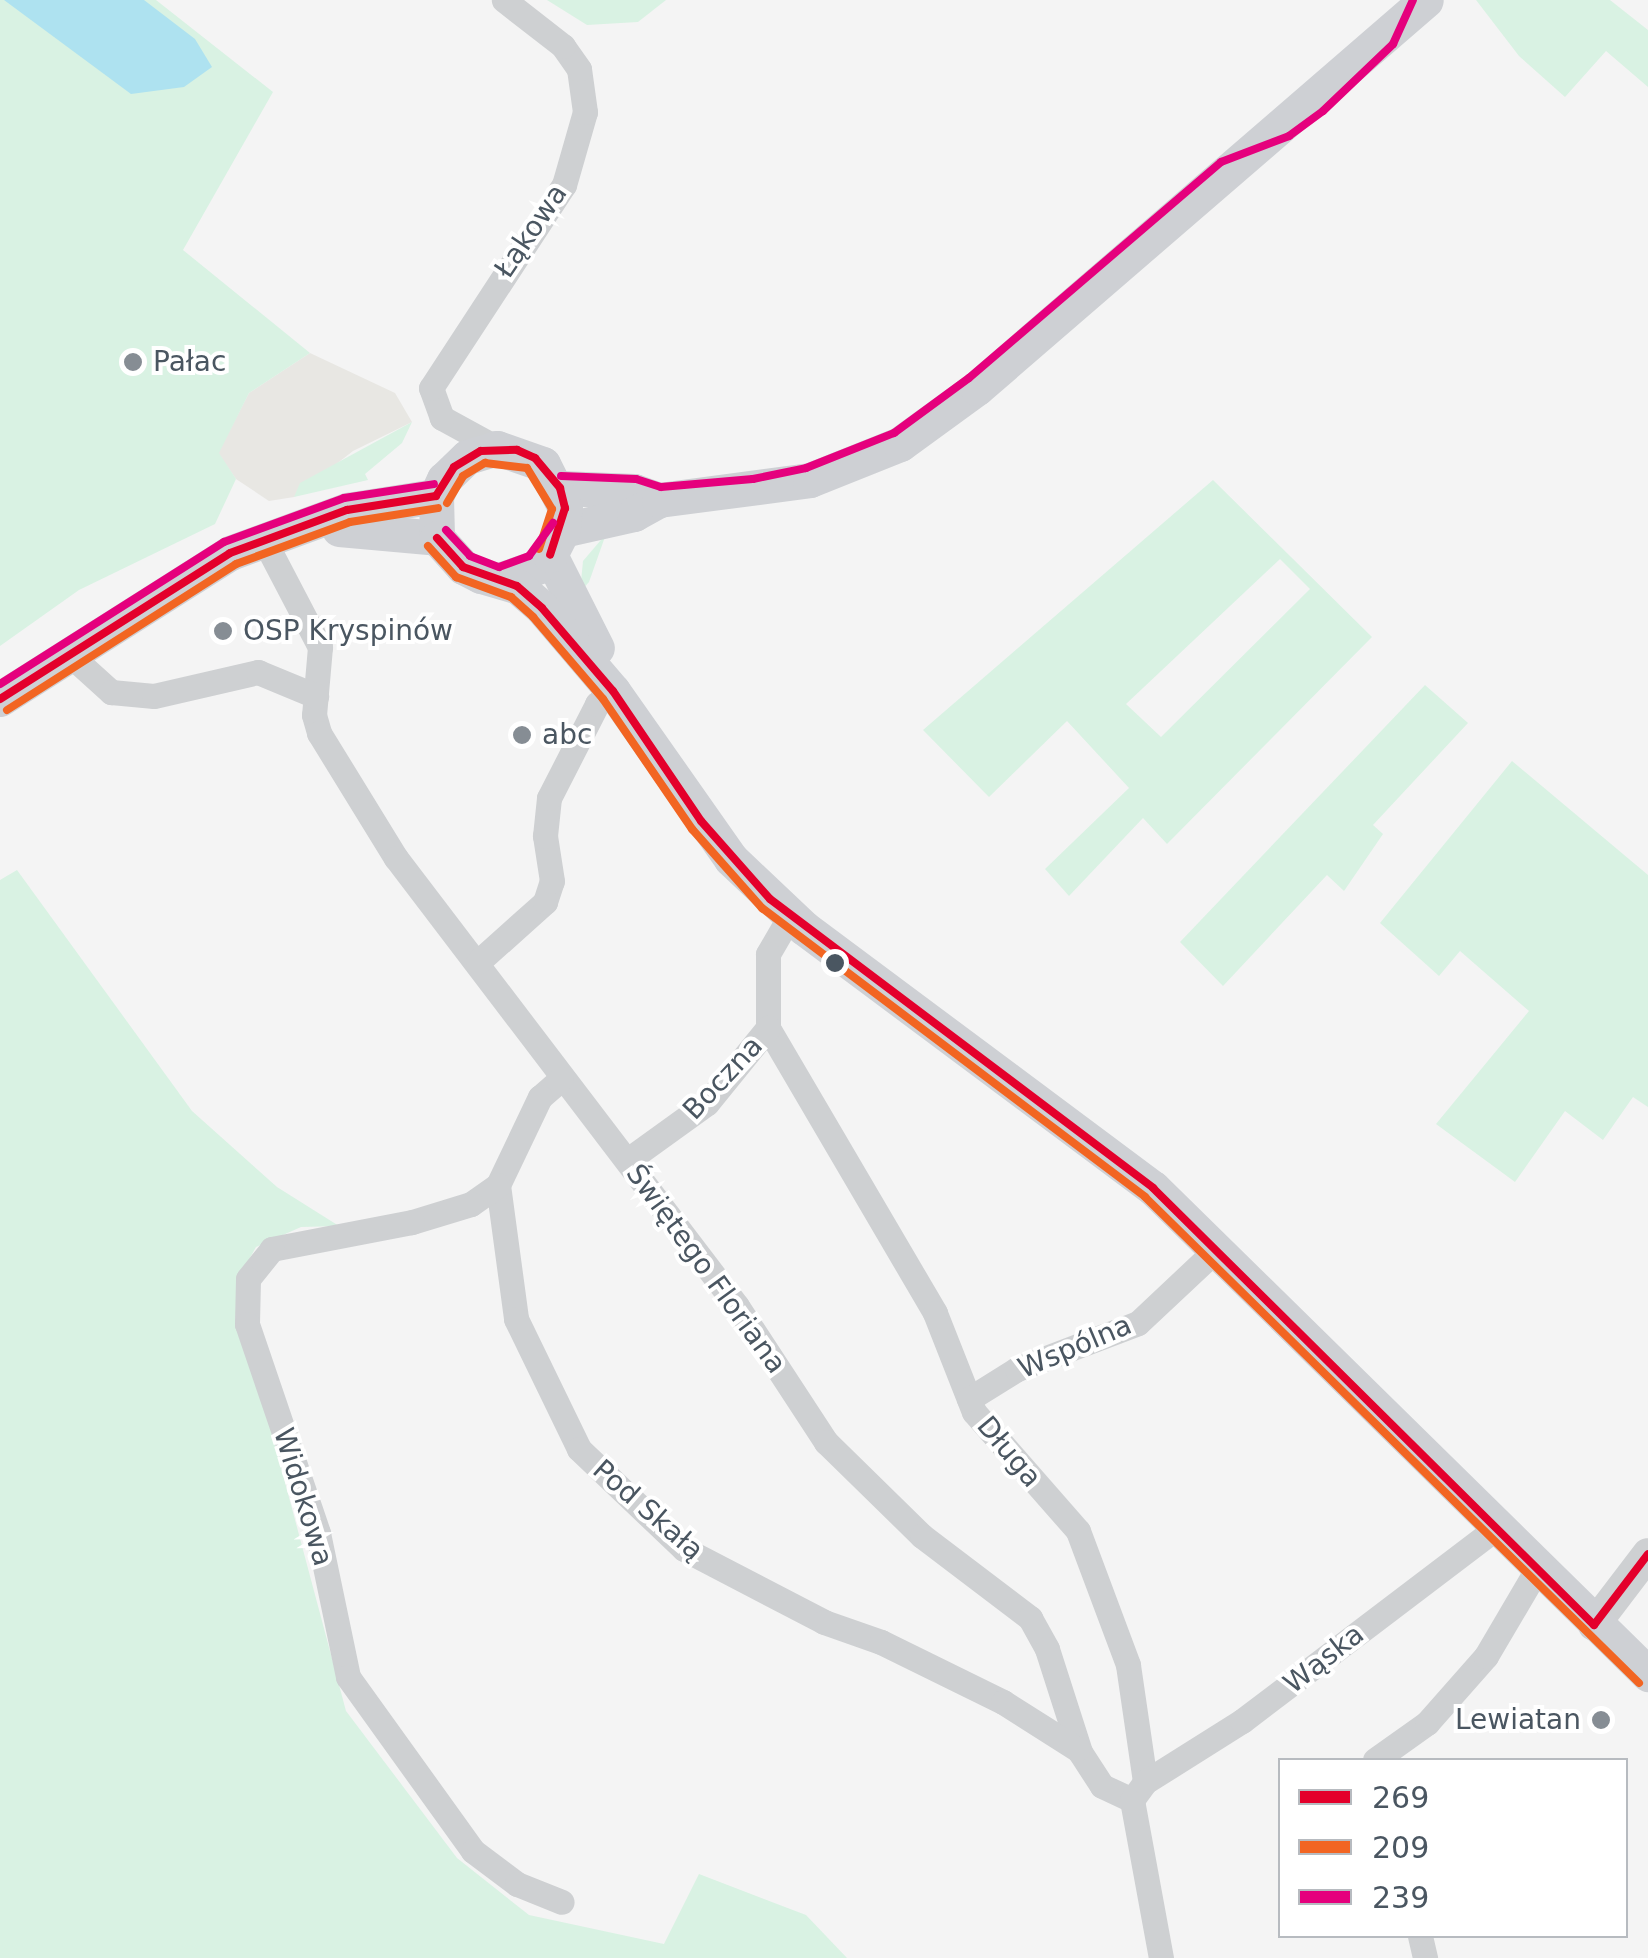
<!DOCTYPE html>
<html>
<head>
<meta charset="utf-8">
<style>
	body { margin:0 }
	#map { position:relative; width:1648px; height:1958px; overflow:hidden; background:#f4f4f4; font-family:"DejaVu Sans",sans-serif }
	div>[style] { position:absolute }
	.commercial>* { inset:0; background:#e8e7e3 }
	.green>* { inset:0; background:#d9f2e3 }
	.water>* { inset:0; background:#aee2f0 }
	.minor>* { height:25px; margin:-12.5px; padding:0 12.5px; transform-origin:12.5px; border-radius:12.5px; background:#ced0d2 }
	.tertiary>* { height:32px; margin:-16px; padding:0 16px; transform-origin:16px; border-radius:16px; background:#ced0d2 }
	.secondary>* { height:35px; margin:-17.5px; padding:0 17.5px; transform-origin:17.5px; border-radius:17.5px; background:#ced0d4 }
	.bus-1>* { height:8px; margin:-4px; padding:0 4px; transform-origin:4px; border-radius:4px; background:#e4002b }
	.bus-2>* { height:8px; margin:-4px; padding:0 4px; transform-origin:4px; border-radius:4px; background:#f26522 }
	.bus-3>* { height:8px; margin:-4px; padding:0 4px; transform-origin:4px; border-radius:4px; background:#e5007d }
	.dots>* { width:28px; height:28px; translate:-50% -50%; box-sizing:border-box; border:5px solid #fff; border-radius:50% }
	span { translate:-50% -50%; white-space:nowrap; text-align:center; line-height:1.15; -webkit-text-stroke:8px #fff; paint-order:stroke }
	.street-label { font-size:28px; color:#4a5661 }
	.poi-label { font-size:28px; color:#4a5661 }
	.left { translate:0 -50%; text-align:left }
	.right { translate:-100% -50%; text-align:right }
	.legend { position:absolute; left:1278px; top:1758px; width:350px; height:180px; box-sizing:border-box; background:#fff; border:2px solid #b7bbc0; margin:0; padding:12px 18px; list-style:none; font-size:30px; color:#4a5661 }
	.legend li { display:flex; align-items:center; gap:20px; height:50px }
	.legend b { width:50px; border:2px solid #b7bbc0 }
</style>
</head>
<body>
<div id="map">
	<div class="commercial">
		<i style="clip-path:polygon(310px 353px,395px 393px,412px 422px,353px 451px,294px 497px,269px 501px,236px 479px,218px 453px,249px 393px)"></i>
	</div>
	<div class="green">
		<i style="clip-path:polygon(0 0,156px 0,273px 92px,183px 250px,310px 353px,249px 393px,219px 453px,236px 479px,215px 524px,79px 590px,0 646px)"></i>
		<i style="clip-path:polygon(547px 0,666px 0,638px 22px,587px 25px)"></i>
		<i style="clip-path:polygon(1476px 0,1610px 0,1648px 30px,1648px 87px,1606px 51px,1565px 97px,1519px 56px)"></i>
		<i style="clip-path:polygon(412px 422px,402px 443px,365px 474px,368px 480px,294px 497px,300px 483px)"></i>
		<i style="clip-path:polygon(evenodd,1213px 480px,1372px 637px,1167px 844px,1143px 818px,1069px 896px,1045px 869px,1129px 788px,1067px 721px,989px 797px,923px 730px,1213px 480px,1280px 559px,1310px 589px,1161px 737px,1126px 704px,1280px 559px)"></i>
		<i style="clip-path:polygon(606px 534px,589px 582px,580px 592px,583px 561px)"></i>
		<i style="clip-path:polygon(1425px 685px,1468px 723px,1373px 825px,1383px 834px,1344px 891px,1327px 875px,1223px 986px,1180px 942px)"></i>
		<i style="clip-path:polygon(1512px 761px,1648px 875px,1648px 1107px,1633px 1097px,1603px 1140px,1565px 1111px,1515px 1182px,1436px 1124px,1529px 1011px,1460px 951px,1439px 976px,1380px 923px)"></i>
		<i style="clip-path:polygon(17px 870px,192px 1111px,277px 1187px,339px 1226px,301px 1227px,256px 1247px,241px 1274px,270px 1426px,346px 1711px,457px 1858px,529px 1915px,664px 1944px,699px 1874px,806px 1915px,847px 1958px,0 1958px,0 880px)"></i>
	</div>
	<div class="water">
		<i style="clip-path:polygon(4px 0,144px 0,195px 39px,212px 67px,184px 87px,131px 94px)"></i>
	</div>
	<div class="minor">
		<i style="left:497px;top:448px;width:63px;rotate:-151.4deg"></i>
		<i style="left:442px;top:418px;width:32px;rotate:-110deg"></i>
		<i style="left:431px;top:388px;width:243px;rotate:-56.8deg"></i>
		<i style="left:564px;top:185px;width:76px;rotate:-74deg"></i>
		<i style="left:585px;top:112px;width:43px;rotate:-97.9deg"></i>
		<i style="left:579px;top:69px;width:28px;rotate:-125deg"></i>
		<i style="left:563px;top:46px;width:75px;rotate:-142.1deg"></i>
		<i style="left:264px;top:540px;width:121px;rotate:62.4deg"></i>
		<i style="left:320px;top:647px;width:68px;rotate:95deg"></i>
		<i style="left:314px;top:715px;width:19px;rotate:74deg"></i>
		<i style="left:319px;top:733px;width:147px;rotate:58.4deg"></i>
		<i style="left:396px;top:858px;width:563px;rotate:52.72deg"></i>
		<i style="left:737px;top:1306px;width:163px;rotate:56.8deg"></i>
		<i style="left:826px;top:1442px;width:134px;rotate:44.4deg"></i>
		<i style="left:922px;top:1536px;width:136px;rotate:37.2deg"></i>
		<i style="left:1030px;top:1618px;width:35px;rotate:61deg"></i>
		<i style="left:1047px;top:1649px;width:108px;rotate:72.2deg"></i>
		<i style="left:1080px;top:1752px;width:40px;rotate:57.1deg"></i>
		<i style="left:1102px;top:1786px;width:33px;rotate:25deg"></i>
		<i style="left:69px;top:654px;width:57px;rotate:42.1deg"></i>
		<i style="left:111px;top:692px;width:43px;rotate:5.3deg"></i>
		<i style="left:154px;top:696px;width:107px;rotate:-13deg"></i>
		<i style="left:258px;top:672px;width:63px;rotate:22.5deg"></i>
		<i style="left:790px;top:916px;width:44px;rotate:120.1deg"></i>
		<i style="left:768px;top:954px;width:74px;rotate:90deg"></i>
		<i style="left:768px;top:1028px;width:330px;rotate:59.6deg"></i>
		<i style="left:935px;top:1313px;width:106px;rotate:68.5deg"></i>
		<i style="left:974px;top:1412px;width:158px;rotate:48.8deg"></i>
		<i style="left:1078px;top:1531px;width:143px;rotate:69.5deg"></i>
		<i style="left:1128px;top:1665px;width:118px;rotate:81.7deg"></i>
		<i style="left:478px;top:962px;width:90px;rotate:-41.8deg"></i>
		<i style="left:545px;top:902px;width:22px;rotate:-72deg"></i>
		<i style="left:552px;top:881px;width:46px;rotate:-98.8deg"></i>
		<i style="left:545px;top:836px;width:38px;rotate:-84deg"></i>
		<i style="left:549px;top:798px;width:106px;rotate:-62.9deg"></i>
		<i style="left:597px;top:704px;width:21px;rotate:-39deg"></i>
		<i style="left:561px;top:1079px;width:28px;rotate:139deg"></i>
		<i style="left:540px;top:1097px;width:98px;rotate:115.5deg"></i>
		<i style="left:498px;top:1185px;width:135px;rotate:82.3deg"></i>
		<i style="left:516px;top:1319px;width:144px;rotate:64.1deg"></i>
		<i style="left:579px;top:1449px;width:145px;rotate:43.6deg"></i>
		<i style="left:684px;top:1549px;width:158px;rotate:27.5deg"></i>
		<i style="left:824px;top:1622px;width:60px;rotate:19.3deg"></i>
		<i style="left:881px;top:1642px;width:136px;rotate:26.2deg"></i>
		<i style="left:1003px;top:1702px;width:88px;rotate:32.4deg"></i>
		<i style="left:628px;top:1160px;width:97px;rotate:-35.8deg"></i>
		<i style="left:707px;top:1103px;width:97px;rotate:-50.9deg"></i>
		<i style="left:498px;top:1185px;width:33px;rotate:145deg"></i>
		<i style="left:471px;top:1204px;width:62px;rotate:163deg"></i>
		<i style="left:412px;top:1222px;width:143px;rotate:169.1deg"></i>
		<i style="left:272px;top:1249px;width:38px;rotate:129deg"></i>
		<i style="left:248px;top:1279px;width:45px;rotate:91.3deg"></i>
		<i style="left:247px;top:1324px;width:221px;rotate:71.2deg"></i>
		<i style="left:318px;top:1533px;width:147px;rotate:78.2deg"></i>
		<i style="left:348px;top:1677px;width:214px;rotate:54.3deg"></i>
		<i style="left:473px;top:1851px;width:55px;rotate:36.9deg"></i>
		<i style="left:517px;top:1884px;width:48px;rotate:21.8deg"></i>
		<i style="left:969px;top:1399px;width:57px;rotate:-32deg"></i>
		<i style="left:1017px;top:1369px;width:129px;rotate:-20.8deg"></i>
		<i style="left:1138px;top:1323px;width:110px;rotate:-43.2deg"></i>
		<i style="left:1375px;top:1760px;width:64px;rotate:-35.4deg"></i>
		<i style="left:1427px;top:1723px;width:89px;rotate:-48.6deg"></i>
		<i style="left:1486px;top:1656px;width:99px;rotate:-59.5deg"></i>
		<i style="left:1420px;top:1936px;width:23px;rotate:77deg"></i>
		<i style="left:1161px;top:1958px;width:161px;rotate:-100.4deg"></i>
		<i style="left:1132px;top:1800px;width:22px;rotate:-54deg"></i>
		<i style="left:1145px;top:1782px;width:115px;rotate:-32.2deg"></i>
		<i style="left:1242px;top:1721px;width:319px;rotate:-37.2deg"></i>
	</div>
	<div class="tertiary">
		<i style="left:1594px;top:1625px;width:89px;rotate:-52.7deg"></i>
	</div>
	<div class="secondary">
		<i style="left:560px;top:488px;width:74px;rotate:2.3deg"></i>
		<i style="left:634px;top:491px;width:27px;rotate:20deg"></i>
		<i style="left:339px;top:529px;width:98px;rotate:5.2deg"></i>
		<i style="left:563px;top:530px;width:73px;rotate:-12.7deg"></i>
		<i style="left:634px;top:514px;width:29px;rotate:-29deg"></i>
		<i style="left:659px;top:500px;width:152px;rotate:-7.5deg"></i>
		<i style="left:810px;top:480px;width:97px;rotate:-21.8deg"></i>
		<i style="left:900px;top:444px;width:95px;rotate:-36deg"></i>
		<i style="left:977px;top:388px;width:593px;rotate:-40.83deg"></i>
		<i style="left:550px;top:555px;width:104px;rotate:63.2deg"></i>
		<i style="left:499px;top:580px;width:40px;rotate:-18.9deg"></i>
		<i style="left:537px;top:567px;width:18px;rotate:-43deg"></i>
		<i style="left:550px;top:555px;width:28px;rotate:-63deg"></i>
		<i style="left:563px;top:530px;width:22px;rotate:-85deg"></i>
		<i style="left:565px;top:508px;width:49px;rotate:-116.6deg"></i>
		<i style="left:543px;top:464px;width:49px;rotate:-160.8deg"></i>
		<i style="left:497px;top:448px;width:31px;rotate:163deg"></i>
		<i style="left:467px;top:457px;width:32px;rotate:136deg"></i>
		<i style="left:444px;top:479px;width:19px;rotate:115deg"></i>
		<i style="left:436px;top:496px;width:42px;rotate:88.6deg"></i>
		<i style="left:437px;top:538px;width:39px;rotate:48deg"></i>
		<i style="left:463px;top:567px;width:20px;rotate:27deg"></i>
		<i style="left:481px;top:576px;width:37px;rotate:16deg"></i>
		<i style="left:517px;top:586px;width:33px;rotate:41deg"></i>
		<i style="left:542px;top:608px;width:109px;rotate:49.5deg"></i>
		<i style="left:613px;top:691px;width:205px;rotate:54.9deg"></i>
		<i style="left:731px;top:859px;width:100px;rotate:43.4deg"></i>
		<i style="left:804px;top:928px;width:435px;rotate:36.7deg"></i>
		<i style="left:1153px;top:1188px;width:694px;rotate:44.47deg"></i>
		<i style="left:0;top:699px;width:272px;rotate:-32.4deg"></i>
		<i style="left:230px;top:553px;width:125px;rotate:-20.2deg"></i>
		<i style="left:347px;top:510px;width:90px;rotate:-8.9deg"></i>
	</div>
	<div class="bus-1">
		<i style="left:436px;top:496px;width:34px;rotate:-58deg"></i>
		<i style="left:454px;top:467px;width:31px;rotate:-31deg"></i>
		<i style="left:481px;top:451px;width:36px;rotate:-2deg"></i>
		<i style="left:517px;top:450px;width:20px;rotate:24deg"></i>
		<i style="left:535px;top:458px;width:39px;rotate:50deg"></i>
		<i style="left:560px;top:488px;width:21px;rotate:76deg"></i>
		<i style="left:565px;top:508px;width:49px;rotate:107.7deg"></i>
		<i style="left:437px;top:538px;width:39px;rotate:48deg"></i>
		<i style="left:463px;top:567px;width:57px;rotate:19.4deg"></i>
		<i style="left:517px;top:586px;width:33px;rotate:41deg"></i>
		<i style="left:542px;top:608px;width:109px;rotate:49.5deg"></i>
		<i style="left:613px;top:691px;width:157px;rotate:55.9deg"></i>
		<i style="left:701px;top:821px;width:104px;rotate:48.5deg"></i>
		<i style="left:770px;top:899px;width:480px;rotate:37deg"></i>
		<i style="left:1153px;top:1188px;width:621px;rotate:44.74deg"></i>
		<i style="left:0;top:699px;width:272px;rotate:-32.4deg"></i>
		<i style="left:230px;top:553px;width:125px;rotate:-20.2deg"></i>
		<i style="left:347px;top:510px;width:90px;rotate:-8.9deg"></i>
		<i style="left:1594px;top:1625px;width:89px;rotate:-52.7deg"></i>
	</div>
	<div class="bus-2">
		<i style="left:447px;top:503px;width:31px;rotate:-59deg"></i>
		<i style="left:463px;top:476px;width:26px;rotate:-31deg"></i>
		<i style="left:485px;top:463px;width:42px;rotate:6.8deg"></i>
		<i style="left:527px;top:468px;width:48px;rotate:58.6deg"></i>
		<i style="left:552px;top:509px;width:42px;rotate:108deg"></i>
		<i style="left:428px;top:546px;width:42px;rotate:47.9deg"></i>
		<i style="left:456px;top:577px;width:59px;rotate:20deg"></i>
		<i style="left:511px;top:597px;width:30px;rotate:42deg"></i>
		<i style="left:533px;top:617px;width:108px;rotate:49.5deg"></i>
		<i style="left:603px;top:699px;width:158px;rotate:55.6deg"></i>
		<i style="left:692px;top:829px;width:106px;rotate:48.5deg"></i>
		<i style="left:762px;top:908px;width:480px;rotate:37deg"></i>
		<i style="left:1145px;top:1197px;width:693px;rotate:44.53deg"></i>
		<i style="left:7px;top:710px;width:272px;rotate:-32.5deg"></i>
		<i style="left:236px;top:564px;width:121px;rotate:-20.2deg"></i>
		<i style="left:350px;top:522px;width:89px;rotate:-9deg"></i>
	</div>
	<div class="bus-3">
		<i style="left:561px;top:476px;width:75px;rotate:2.3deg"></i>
		<i style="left:636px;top:479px;width:26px;rotate:18deg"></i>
		<i style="left:661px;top:487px;width:92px;rotate:-5deg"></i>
		<i style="left:753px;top:479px;width:54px;rotate:-11.7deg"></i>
		<i style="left:806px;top:468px;width:95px;rotate:-21.7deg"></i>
		<i style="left:894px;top:433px;width:93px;rotate:-36.3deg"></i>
		<i style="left:969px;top:378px;width:332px;rotate:-40.6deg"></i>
		<i style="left:1221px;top:162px;width:73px;rotate:-20.9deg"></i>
		<i style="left:1289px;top:136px;width:42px;rotate:-36.3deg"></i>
		<i style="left:1323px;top:111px;width:97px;rotate:-43.7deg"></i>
		<i style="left:1393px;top:44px;width:48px;rotate:-65.6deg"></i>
		<i style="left:446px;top:530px;width:35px;rotate:47deg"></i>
		<i style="left:470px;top:556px;width:31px;rotate:21deg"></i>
		<i style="left:499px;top:567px;width:32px;rotate:-20deg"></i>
		<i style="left:529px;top:556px;width:41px;rotate:-54deg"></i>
		<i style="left:0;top:684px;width:265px;rotate:-32.4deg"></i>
		<i style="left:224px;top:542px;width:128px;rotate:-20.1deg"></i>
		<i style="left:344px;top:498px;width:91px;rotate:-8.8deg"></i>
	</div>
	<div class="dots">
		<i style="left:133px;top:362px;background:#868d94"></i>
		<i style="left:223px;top:631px;background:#868d94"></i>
		<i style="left:522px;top:735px;background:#868d94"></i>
		<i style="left:835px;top:963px;background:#4a5661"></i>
		<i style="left:1601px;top:1720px;background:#868d94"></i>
	</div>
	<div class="street-label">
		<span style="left:531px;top:231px;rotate:-56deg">Łąkowa</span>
		<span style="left:723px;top:1078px;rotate:-47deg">Boczna</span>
		<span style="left:706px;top:1269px;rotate:54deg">Świętego Floriana</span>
		<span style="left:1075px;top:1347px;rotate:-23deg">Wspólna</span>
		<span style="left:1009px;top:1452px;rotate:50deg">Długa</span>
		<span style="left:303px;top:1497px;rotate:73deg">Widokowa</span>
		<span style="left:648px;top:1510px;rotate:41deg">Pod Skałą</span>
		<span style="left:1324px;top:1659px;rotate:-38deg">Wąska</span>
	</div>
	<div class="poi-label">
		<span class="left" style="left:153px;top:362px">Pałac</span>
		<span class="left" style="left:243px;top:631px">OSP Kryspinów</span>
		<span class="left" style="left:542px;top:735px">abc</span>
		<span class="right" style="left:1581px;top:1720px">Lewiatan</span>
	</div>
	<ul class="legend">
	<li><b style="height:12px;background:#e4002b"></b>269</li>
	<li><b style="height:12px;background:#f26522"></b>209</li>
	<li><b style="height:12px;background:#e5007d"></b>239</li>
	</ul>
</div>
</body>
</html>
